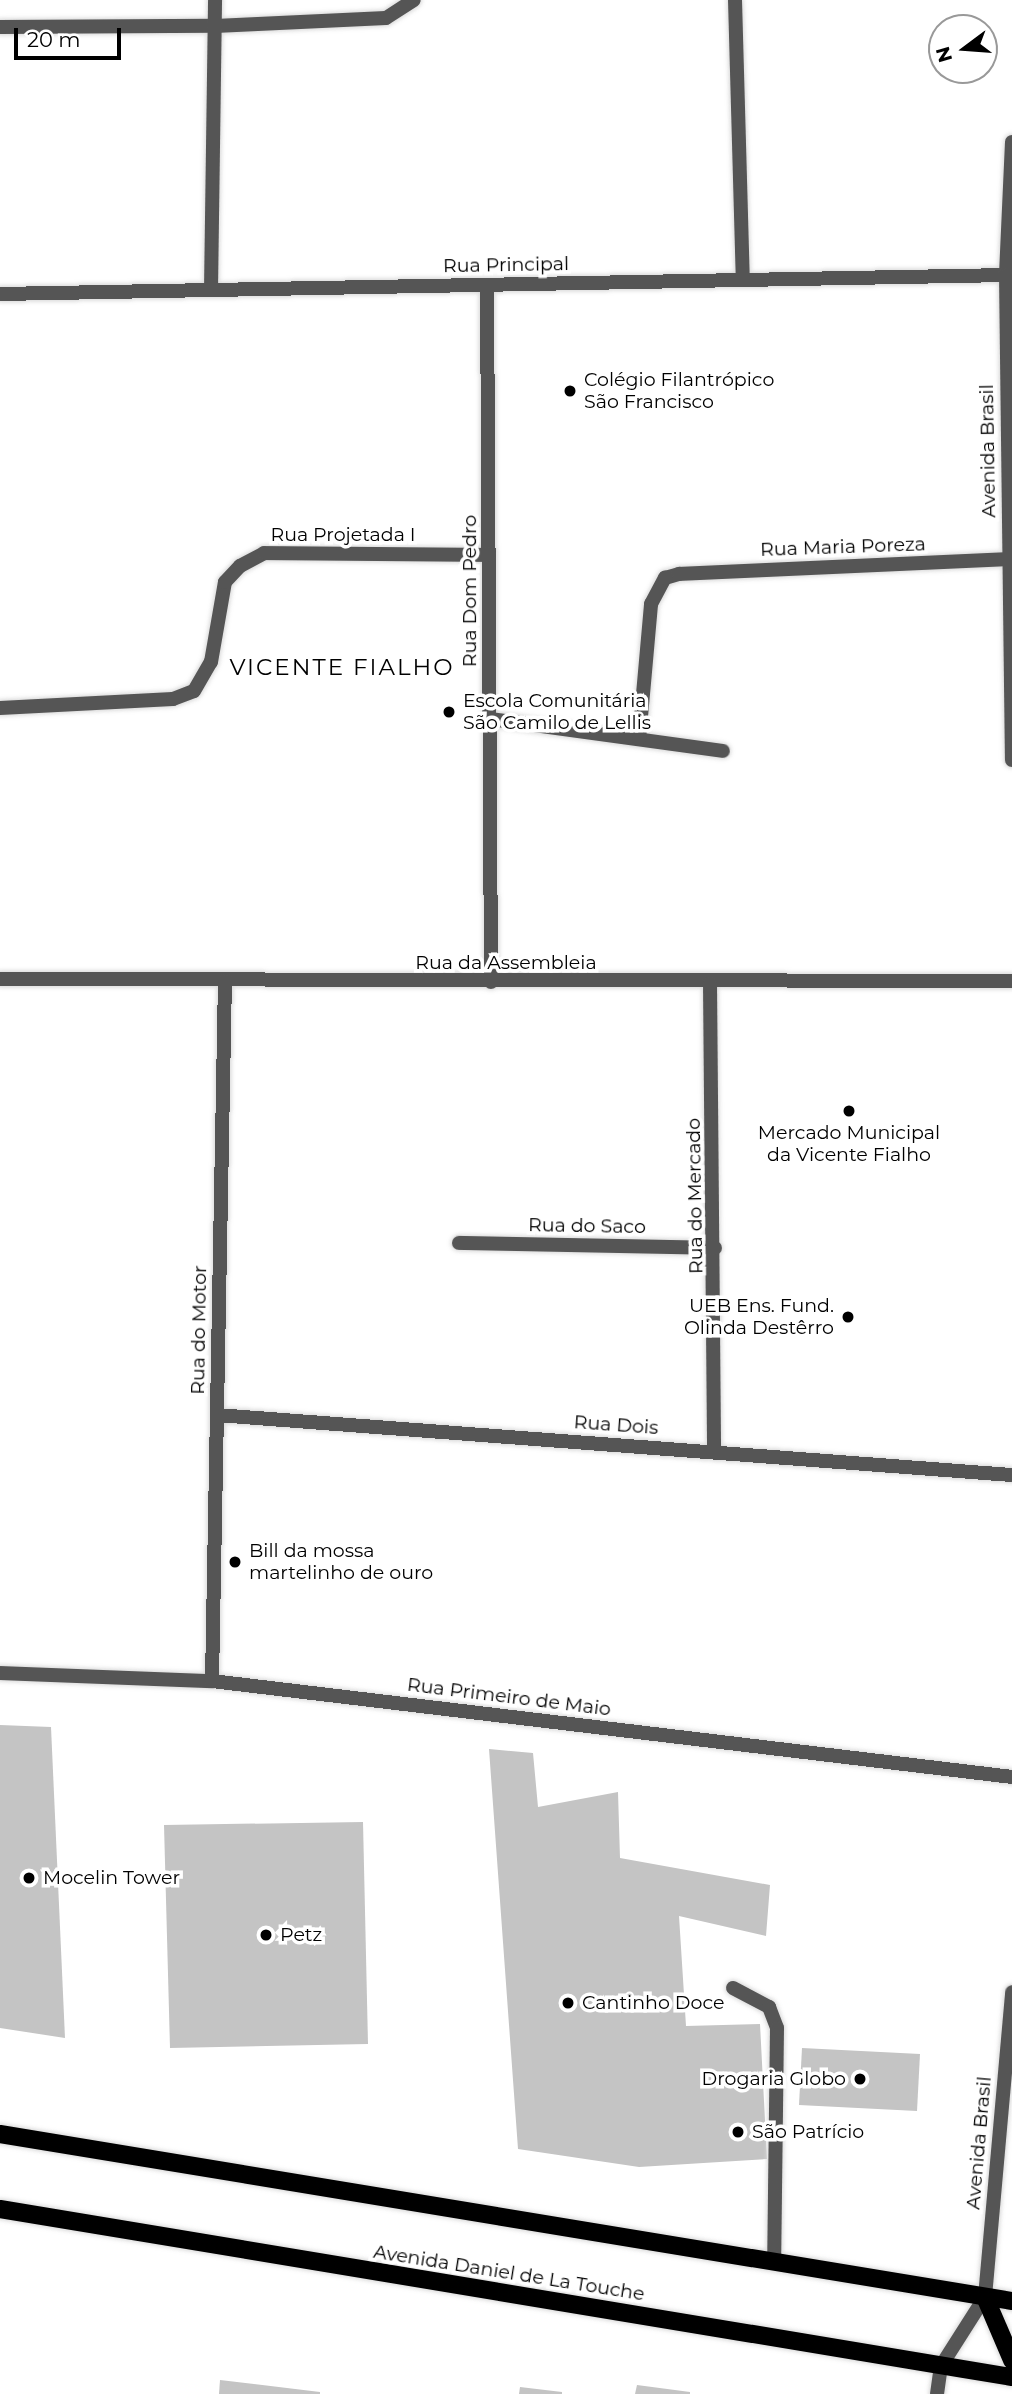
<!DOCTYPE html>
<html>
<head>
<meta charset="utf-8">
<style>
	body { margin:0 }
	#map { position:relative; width:1012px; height:2394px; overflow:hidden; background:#fff; font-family:Montserrat,sans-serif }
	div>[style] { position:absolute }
	.building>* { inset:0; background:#c4c4c4 }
	.roads { filter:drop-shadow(0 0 2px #dbdbdb) drop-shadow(0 0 2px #dbdbdb) }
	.service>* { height:14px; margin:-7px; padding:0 7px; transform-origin:7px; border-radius:7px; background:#555 }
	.minor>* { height:14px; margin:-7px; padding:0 7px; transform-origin:7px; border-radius:7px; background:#555 }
	.tertiary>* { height:14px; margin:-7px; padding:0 7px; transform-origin:7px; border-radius:7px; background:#555 }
	.primary>* { height:18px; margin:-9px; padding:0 9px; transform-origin:9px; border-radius:9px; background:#000 }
	.dots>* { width:19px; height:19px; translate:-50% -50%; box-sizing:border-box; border:4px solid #fff; border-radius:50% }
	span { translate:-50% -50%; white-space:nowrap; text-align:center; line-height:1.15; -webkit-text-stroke:7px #fff; paint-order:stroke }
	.street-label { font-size:19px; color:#000 }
	.poi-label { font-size:19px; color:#000 }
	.left { translate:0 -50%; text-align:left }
	.right { translate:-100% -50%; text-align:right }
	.quarter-label { font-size:23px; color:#000; letter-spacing:2px }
	.north { position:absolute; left:928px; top:14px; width:70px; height:70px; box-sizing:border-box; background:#fff; border:2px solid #999; border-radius:50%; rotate:254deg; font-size:19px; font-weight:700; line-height:28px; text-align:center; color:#000 }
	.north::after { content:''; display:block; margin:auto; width:24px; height:32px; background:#000; clip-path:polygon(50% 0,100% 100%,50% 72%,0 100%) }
	.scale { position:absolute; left:14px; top:28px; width:107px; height:32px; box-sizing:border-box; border:4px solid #000; border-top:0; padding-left:9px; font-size:21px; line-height:24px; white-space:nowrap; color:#000; -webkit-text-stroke:5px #fff; paint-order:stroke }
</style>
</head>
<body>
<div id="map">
	<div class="building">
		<i style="clip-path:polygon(0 1725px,51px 1727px,65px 2038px,0 2028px)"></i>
		<i style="clip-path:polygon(489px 1749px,533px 1753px,538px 1807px,618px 1792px,620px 1858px,770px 1885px,766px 1936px,679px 1916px,686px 2026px,760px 2024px,767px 2159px,639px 2167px,518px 2149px)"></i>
		<i style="clip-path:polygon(363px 1822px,368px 2044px,170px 2048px,164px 1825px)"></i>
		<i style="clip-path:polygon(802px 2048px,920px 2054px,917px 2111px,799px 2105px)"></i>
		<i style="clip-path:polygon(220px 2380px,320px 2392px,320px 2394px,219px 2394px)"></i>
		<i style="clip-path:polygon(637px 2385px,690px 2392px,690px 2394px,635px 2394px)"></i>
		<i style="clip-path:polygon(520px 2387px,562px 2392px,562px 2394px,519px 2394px)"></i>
	</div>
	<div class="roads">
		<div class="service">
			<i style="left:735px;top:0;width:280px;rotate:88.4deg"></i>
			<i style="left:733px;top:1988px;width:41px;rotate:27.8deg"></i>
			<i style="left:769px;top:2007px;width:22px;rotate:69deg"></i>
			<i style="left:777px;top:2028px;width:234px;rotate:90.7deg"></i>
		</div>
		<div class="minor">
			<i style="left:0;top:27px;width:215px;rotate:-0.3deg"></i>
			<i style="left:215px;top:26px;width:171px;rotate:-2.7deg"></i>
			<i style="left:386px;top:18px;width:33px;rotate:-33deg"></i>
			<i style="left:1012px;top:142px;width:133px;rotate:92.6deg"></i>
			<i style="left:1006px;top:275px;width:6px"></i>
			<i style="left:487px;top:285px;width:697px;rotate:89.67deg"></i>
			<i style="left:211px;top:290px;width:290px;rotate:-89.2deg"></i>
			<i style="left:0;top:708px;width:173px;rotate:-3deg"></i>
			<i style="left:173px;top:699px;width:22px;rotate:-21deg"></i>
			<i style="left:194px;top:691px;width:34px;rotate:-60deg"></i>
			<i style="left:211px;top:662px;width:81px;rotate:-80.1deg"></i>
			<i style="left:225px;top:582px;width:22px;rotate:-47deg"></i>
			<i style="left:240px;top:566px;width:27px;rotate:-28deg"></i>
			<i style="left:264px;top:553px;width:225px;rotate:0.5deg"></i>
			<i style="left:490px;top:719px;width:235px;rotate:7.8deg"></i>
			<i style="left:639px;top:739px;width:136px;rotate:-84.9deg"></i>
			<i style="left:651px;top:604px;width:30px;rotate:-62deg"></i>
			<i style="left:665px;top:578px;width:15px;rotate:-16deg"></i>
			<i style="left:679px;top:574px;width:330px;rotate:-2.6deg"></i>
			<i style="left:0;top:979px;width:1012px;rotate:0.11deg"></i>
			<i style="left:710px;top:983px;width:468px;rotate:89.5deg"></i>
			<i style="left:459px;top:1243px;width:256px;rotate:1.1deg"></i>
			<i style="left:217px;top:1415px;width:797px;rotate:4.32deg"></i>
			<i style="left:0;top:1673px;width:212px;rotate:2.2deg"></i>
			<i style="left:212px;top:1681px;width:806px;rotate:6.84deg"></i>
			<i style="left:212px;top:1681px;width:700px;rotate:-88.94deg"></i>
		</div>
		<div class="tertiary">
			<i style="left:0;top:294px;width:1006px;rotate:-1.08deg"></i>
			<i style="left:1006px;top:275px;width:485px;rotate:89.3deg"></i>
			<i style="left:937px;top:2394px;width:28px;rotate:-82deg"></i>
			<i style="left:941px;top:2366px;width:82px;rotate:-57.5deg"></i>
			<i style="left:985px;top:2297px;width:306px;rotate:-84.9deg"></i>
		</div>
		<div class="primary">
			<i style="left:0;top:2134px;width:1026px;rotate:9.37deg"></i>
			<i style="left:0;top:2209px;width:1026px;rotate:9.43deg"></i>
			<i style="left:985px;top:2297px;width:69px;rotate:66.8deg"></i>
		</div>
	</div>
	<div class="dots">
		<i style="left:570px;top:391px;background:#000"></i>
		<i style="left:449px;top:712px;background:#000"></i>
		<i style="left:849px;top:1111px;background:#000"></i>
		<i style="left:848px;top:1317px;background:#000"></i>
		<i style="left:235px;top:1562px;background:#000"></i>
		<i style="left:29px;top:1878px;background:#000"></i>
		<i style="left:266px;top:1935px;background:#000"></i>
		<i style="left:568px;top:2003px;background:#000"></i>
		<i style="left:860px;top:2079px;background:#000"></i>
		<i style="left:738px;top:2132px;background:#000"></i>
	</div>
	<div class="street-label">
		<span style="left:506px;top:265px;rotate:-1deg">Rua Principal</span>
		<span style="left:988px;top:451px;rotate:-91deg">Avenida Brasil</span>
		<span style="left:343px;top:535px">Rua Projetada I</span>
		<span style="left:843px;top:547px;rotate:-2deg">Rua Maria Poreza</span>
		<span style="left:470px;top:591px;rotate:-90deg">Rua Dom Pedro</span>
		<span style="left:506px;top:963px">Rua da Assembleia</span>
		<span style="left:695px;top:1196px;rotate:-91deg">Rua do Mercado</span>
		<span style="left:587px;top:1226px;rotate:1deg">Rua do Saco</span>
		<span style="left:199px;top:1330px;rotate:-89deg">Rua do Motor</span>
		<span style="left:616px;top:1425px;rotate:4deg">Rua Dois</span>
		<span style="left:509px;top:1697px;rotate:7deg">Rua Primeiro de Maio</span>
		<span style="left:979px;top:2143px;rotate:-85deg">Avenida Brasil</span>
		<span style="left:509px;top:2273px;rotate:9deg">Avenida Daniel de La Touche</span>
	</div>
	<div class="poi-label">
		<span class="left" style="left:584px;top:391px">Colégio Filantrópico<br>São Francisco</span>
		<span class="left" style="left:463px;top:712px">Escola Comunitária<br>São Camilo de Lellis</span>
		<span style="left:849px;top:1144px">Mercado Municipal<br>da Vicente Fialho</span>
		<span class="right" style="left:834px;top:1317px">UEB Ens. Fund.<br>Olinda Destêrro</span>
		<span class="left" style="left:249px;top:1562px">Bill da mossa<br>martelinho de ouro</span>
		<span class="left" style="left:43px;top:1878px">Mocelin Tower</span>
		<span class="left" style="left:280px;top:1935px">Petz</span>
		<span class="left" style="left:582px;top:2003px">Cantinho Doce</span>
		<span class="right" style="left:846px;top:2079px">Drogaria Globo</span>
		<span class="left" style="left:752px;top:2132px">São Patrício</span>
	</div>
	<div class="quarter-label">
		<span style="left:342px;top:667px">VICENTE FIALHO</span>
	</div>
	<div class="north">N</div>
	<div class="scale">20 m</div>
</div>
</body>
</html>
